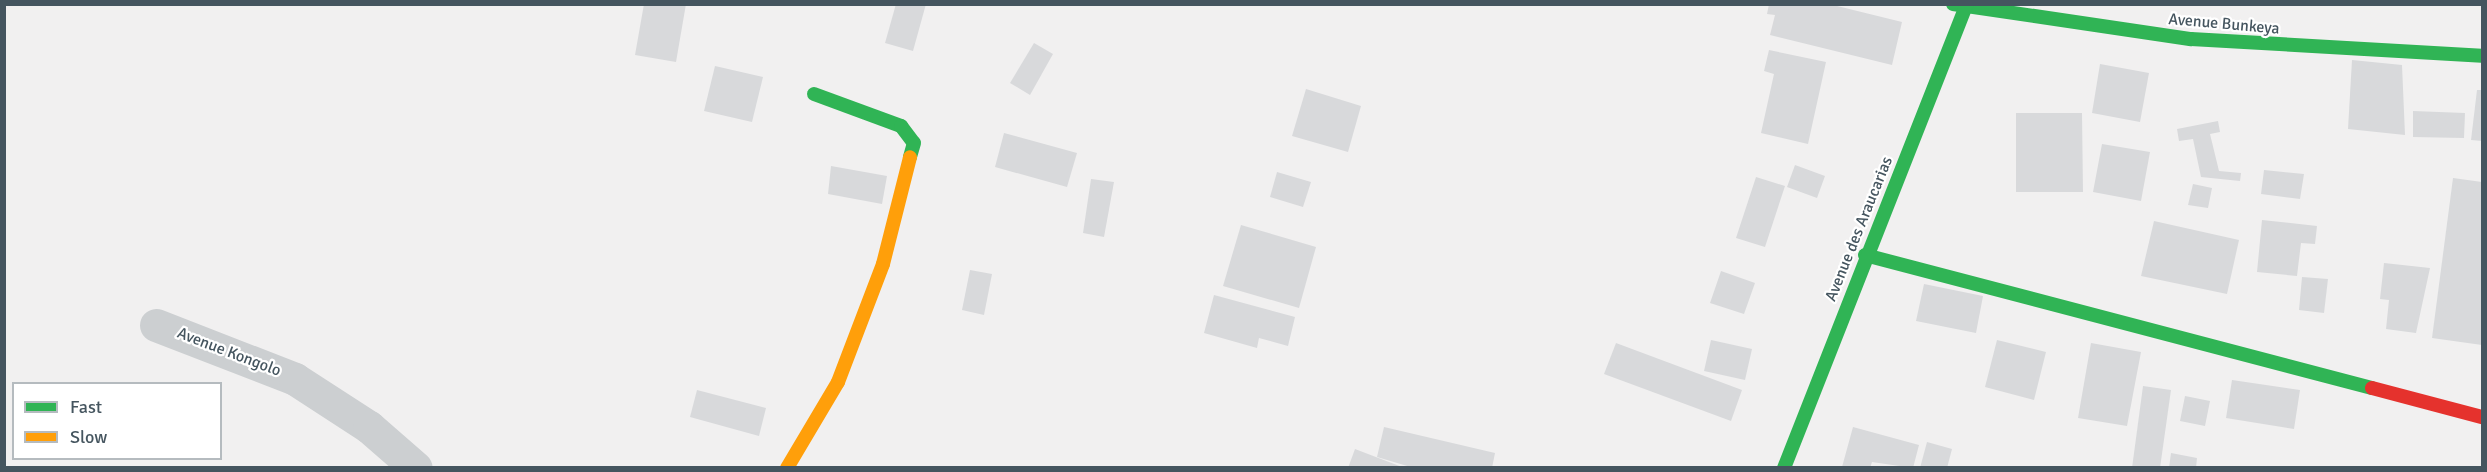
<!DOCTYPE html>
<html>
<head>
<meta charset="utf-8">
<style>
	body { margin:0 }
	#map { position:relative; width:2487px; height:472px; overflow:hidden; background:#f1f0f0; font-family:Signika,sans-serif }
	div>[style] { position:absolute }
	.building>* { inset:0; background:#d8d9db }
	.street>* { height:33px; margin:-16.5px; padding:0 16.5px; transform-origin:16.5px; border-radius:16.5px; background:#cccfd1 }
	.fast>* { height:14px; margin:-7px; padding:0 7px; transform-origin:7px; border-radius:7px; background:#30b455 }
	.slow>* { height:14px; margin:-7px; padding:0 7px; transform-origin:7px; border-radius:7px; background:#ff9f0a }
	.jam>* { height:14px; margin:-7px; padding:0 7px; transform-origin:7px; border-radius:7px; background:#e5322d }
	span { translate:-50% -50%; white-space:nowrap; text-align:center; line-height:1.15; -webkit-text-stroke:4.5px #fff; paint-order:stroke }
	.street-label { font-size:16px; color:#45555f }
	.frame { position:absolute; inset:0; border:6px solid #45555f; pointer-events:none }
	.legend { position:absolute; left:12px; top:382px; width:210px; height:78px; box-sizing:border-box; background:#fff; border:2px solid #b5bbbf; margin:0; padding:8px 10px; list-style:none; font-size:18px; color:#45555f }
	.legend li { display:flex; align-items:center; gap:12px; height:30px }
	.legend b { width:30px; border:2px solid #b5bbbf }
</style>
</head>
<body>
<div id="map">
	<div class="building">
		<i style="clip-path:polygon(644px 4px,686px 4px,676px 62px,635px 55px)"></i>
		<i style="clip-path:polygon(896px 4px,926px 4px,913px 51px,885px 43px)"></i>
		<i style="clip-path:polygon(1769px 4px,1829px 4px,1902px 22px,1892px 65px,1770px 35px,1775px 15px,1767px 14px)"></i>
		<i style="clip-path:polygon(1034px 43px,1053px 54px,1030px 95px,1010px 83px)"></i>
		<i style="clip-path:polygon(1769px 50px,1826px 62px,1808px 144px,1761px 133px,1774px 74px,1764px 71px)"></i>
		<i style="clip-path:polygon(2352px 60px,2402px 65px,2405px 135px,2348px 129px)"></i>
		<i style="clip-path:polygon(2100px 64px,2149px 73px,2140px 122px,2092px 113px)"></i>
		<i style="clip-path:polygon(715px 66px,763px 77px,752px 122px,704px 111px)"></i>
		<i style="clip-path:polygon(1306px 89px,1361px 106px,1348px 152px,1292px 136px)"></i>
		<i style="clip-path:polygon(2477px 90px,2482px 90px,2482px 141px,2471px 140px)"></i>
		<i style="clip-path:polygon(2413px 111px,2465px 113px,2464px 138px,2413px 137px)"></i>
		<i style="clip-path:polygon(2016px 113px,2082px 113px,2083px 192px,2016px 192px)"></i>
		<i style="clip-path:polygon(2218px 121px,2220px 132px,2210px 134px,2219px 171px,2241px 173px,2240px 181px,2201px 177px,2193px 139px,2179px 141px,2177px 129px)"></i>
		<i style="clip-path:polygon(1004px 133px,1077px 153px,1067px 187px,995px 167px)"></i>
		<i style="clip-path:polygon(2102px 144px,2150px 152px,2141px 201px,2093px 192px)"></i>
		<i style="clip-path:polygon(1795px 165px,1825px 176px,1817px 198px,1787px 187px)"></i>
		<i style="clip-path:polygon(831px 166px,887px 176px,882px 204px,828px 194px)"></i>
		<i style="clip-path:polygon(2264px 170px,2304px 174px,2300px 199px,2261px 194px)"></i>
		<i style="clip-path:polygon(1277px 172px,1311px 182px,1303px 207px,1270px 197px)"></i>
		<i style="clip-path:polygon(1756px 177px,1785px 186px,1765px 247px,1736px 238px)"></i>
		<i style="clip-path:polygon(2453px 178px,2482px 182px,2482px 345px,2432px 338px)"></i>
		<i style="clip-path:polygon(1091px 179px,1114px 182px,1104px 237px,1083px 233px)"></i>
		<i style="clip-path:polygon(2193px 184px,2212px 188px,2208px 208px,2188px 205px)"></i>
		<i style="clip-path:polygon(2262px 220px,2317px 226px,2315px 244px,2301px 243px,2297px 276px,2257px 272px)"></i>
		<i style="clip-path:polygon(2154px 221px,2239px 240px,2227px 294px,2141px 276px)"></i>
		<i style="clip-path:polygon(1241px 225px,1316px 247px,1299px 308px,1223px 286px)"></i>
		<i style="clip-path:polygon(2384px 263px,2430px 268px,2416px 333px,2386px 329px,2389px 300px,2380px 299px)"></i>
		<i style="clip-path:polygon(970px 270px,992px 274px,984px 315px,962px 310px)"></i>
		<i style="clip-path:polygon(1721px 271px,1755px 283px,1744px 314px,1710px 303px)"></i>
		<i style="clip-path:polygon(2302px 277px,2328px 279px,2324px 313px,2299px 310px)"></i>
		<i style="clip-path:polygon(1924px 284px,1983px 296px,1976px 333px,1916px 321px)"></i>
		<i style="clip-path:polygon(1214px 295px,1295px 317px,1288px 346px,1259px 338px,1257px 348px,1204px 333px)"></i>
		<i style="clip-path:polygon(1711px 340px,1752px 349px,1745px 380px,1704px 371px)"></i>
		<i style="clip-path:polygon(1997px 340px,2046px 352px,2034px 400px,1985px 387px)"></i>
		<i style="clip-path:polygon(1616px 343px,1742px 390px,1731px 421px,1604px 374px)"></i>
		<i style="clip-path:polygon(2091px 343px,2141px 352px,2127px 426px,2078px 418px)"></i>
		<i style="clip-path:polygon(2232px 380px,2300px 390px,2294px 429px,2226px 418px)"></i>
		<i style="clip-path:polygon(2143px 386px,2171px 390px,2160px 468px,2132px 468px)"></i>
		<i style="clip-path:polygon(697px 390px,766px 408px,759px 436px,690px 417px)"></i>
		<i style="clip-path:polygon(2185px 396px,2210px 401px,2205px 426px,2180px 421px)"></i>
		<i style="clip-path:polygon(1384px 427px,1495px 453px,1492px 468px,1414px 468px,1377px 457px)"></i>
		<i style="clip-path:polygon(1853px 427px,1919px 445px,1913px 468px,1872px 462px,1870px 468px,1842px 467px)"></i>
		<i style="clip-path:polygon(1927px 442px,1952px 449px,1947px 468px,1920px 468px)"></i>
		<i style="clip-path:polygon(1355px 449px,1402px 467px,1401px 468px,1348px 468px)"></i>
		<i style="clip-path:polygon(2171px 453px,2197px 458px,2196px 468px,2169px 468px)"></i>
	</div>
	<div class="street">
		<i style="left:156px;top:325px;width:149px;rotate:21.2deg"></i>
		<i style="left:295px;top:379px;width:88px;rotate:33deg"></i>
		<i style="left:369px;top:427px;width:62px;rotate:41.1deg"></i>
	</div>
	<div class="fast">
		<i style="left:1953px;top:4px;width:241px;rotate:8.4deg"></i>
		<i style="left:2191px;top:39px;width:291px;rotate:3.3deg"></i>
		<i style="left:814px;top:94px;width:93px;rotate:20.2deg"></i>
		<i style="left:901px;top:126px;width:21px;rotate:53deg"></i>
		<i style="left:914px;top:143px;width:15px;rotate:106deg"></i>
		<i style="left:1865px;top:255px;width:524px;rotate:14.7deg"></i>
		<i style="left:1784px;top:468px;width:499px;rotate:-68.5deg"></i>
	</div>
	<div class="slow">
		<i style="left:787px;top:468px;width:100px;rotate:-59.3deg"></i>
		<i style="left:838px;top:382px;width:126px;rotate:-69.1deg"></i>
		<i style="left:883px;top:264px;width:110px;rotate:-75.8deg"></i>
	</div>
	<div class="jam">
		<i style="left:2372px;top:388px;width:114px;rotate:14.8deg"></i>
	</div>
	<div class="street-label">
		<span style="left:2224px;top:24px;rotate:5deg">Avenue Bunkeya</span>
		<span style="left:1859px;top:229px;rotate:-68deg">Avenue des Araucarias</span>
		<span style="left:229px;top:352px;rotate:21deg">Avenue Kongolo</span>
	</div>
	<div class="frame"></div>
	<ul class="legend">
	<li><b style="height:8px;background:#30b455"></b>Fast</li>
	<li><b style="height:8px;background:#ff9f0a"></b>Slow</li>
	</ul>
</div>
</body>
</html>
